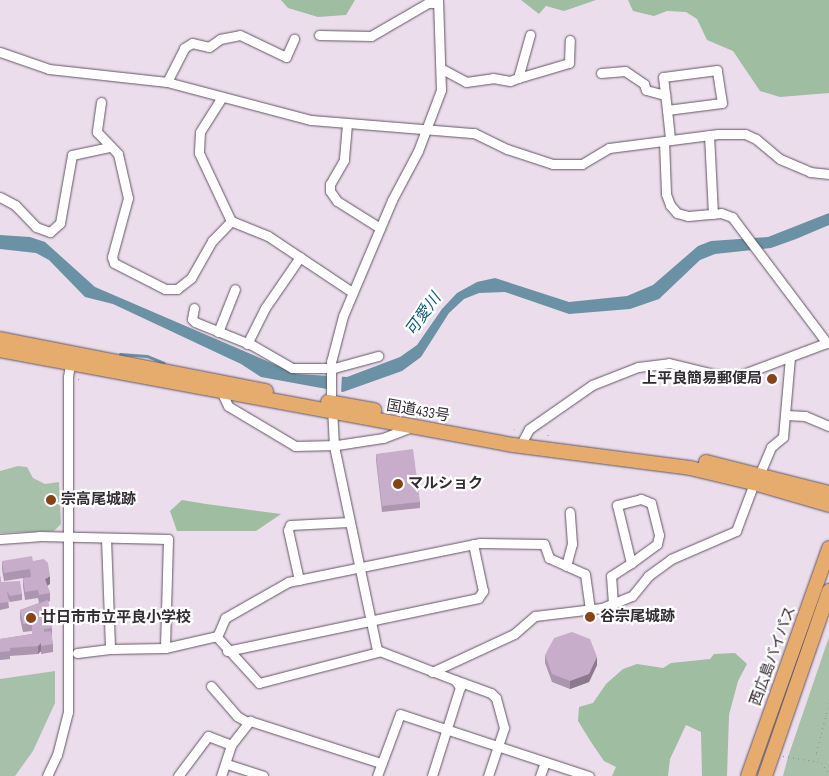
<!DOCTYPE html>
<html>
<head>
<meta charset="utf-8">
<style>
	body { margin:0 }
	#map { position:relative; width:829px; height:776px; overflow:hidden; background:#ebddec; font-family:"Sofia Sans Condensed","Noto Sans JP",sans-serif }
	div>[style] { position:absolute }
	.green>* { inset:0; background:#a7c0aa }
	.forest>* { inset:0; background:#9ebda1 }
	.water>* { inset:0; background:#6a92a4 }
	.pier>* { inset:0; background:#ebddec }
	.stream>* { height:2.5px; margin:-1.25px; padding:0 1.25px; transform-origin:1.25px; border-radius:1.25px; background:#6a92a4 }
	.path>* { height:1px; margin-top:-0.5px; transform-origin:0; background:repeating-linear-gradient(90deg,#938994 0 1px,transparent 0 5px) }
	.roads { filter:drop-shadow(0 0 1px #625663) drop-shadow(0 0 1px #625663) }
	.minor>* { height:9px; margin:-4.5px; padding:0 4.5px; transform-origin:4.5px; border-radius:4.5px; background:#fff }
	.highway>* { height:14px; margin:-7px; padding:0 7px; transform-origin:7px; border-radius:7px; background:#e6ac6e }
	.wall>* { inset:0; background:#ac95ae }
	.shaded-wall>* { inset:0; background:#8c798d }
	.building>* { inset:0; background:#c8adca }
	.dots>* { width:14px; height:14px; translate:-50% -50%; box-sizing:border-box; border:2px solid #fff; border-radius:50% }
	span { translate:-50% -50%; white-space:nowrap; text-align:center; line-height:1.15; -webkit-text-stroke:4.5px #fff; paint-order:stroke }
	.poi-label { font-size:15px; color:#322d33; font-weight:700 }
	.right { translate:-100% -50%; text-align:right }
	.left { translate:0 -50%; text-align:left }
	.street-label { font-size:15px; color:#322d33 }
	.water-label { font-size:16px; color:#0e5a76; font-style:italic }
</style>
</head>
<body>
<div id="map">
	<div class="green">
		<i style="clip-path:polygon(18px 466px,27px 467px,33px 478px,45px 484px,59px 482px,61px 524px,54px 531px,0 533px,0 471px)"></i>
		<i style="clip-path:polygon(829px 637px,829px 776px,783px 776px,788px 757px)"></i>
		<i style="clip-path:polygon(55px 671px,55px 703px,33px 751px,15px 776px,0 776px,0 679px)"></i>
	</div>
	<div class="forest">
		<i style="clip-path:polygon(281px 0,355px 0,346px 15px,318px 17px,288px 8px)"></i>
		<i style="clip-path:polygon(521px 0,596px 0,564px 11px,546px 6px,539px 14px)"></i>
		<i style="clip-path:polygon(628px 0,829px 0,829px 93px,780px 97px,760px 91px,733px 51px,707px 40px,697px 19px,686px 12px,667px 11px,654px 16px,633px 11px)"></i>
		<i style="clip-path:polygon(182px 500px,206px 504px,281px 514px,256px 531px,177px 531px,170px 511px)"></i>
		<i style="clip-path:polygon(735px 653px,747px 664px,738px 681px,729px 715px,727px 776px,702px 776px,701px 732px,686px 725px,670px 759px,668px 776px,612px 776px,616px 767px,604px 761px,591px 742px,578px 721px,579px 707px,593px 703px,606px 684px,623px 669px,637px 664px,663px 668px,671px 663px,710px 659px,714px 654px)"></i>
	</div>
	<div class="water">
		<i style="clip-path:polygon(829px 213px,829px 225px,796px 239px,771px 248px,715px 254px,700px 260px,659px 299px,630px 309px,569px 314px,505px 292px,479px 293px,464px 299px,449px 313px,421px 357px,402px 371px,343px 392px,261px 377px,241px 364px,113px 304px,85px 297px,49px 260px,36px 253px,0 249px,0 235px,30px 237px,45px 242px,95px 287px,297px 374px,347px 377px,400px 357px,417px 345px,442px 309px,457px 293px,477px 282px,495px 278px,569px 302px,627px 296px,653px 285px,698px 246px,711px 241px,768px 237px)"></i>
	</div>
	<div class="pier">
		<i style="clip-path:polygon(333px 374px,342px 374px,341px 394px,332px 392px)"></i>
	</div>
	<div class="stream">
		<i style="left:120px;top:354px;width:27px;rotate:4deg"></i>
		<i style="left:147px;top:356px;width:18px;rotate:22deg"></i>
	</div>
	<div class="path">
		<i style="left:78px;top:379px;width:4px;rotate:14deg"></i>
		<i style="left:317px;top:395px;width:1px;rotate:-90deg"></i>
		<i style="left:514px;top:430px;width:1px;rotate:-90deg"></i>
		<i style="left:548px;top:436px;width:2px;rotate:-90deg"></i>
		<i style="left:829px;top:703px;width:53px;rotate:104.3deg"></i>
		<i style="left:816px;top:754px;width:23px;rotate:56deg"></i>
		<i style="left:783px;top:756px;width:36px;rotate:9deg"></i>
	</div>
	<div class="roads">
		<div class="minor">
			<i style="left:319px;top:35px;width:52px;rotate:1.1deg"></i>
			<i style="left:371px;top:36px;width:66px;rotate:-30.1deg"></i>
			<i style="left:428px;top:3px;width:10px"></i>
			<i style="left:0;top:52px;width:52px;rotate:19.1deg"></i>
			<i style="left:49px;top:69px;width:119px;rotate:6.3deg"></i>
			<i style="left:167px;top:82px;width:149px;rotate:14.8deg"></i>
			<i style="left:311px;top:120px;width:164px;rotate:4.6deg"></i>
			<i style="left:474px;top:133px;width:37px;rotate:26deg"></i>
			<i style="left:507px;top:149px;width:48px;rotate:18.1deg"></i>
			<i style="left:553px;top:164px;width:29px"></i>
			<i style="left:582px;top:164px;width:31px;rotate:-31deg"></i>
			<i style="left:609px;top:148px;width:110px;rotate:-7.3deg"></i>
			<i style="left:718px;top:134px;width:27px"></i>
			<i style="left:745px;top:134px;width:12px;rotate:24deg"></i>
			<i style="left:756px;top:139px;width:31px;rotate:40deg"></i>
			<i style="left:780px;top:159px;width:33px;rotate:23deg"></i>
			<i style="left:810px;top:172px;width:19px;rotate:6deg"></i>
			<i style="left:442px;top:69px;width:27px;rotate:28deg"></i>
			<i style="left:466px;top:82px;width:27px;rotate:-8deg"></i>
			<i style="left:493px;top:78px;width:17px;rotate:10deg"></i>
			<i style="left:510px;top:81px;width:9px;rotate:-21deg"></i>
			<i style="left:518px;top:78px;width:45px;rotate:-74.4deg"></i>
			<i style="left:601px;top:73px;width:24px;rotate:-5deg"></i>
			<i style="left:625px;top:71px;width:23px;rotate:34deg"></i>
			<i style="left:644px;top:84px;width:6px;rotate:72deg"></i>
			<i style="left:646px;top:90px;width:20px;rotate:15deg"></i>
			<i style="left:518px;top:78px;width:53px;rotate:-16.4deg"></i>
			<i style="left:569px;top:63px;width:23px;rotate:-88deg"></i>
			<i style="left:167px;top:82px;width:38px;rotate:-63deg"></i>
			<i style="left:184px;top:48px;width:9px;rotate:-32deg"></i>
			<i style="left:192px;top:43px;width:17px;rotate:13deg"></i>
			<i style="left:209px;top:47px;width:14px;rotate:-36deg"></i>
			<i style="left:220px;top:39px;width:20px;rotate:-11deg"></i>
			<i style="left:240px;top:35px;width:51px;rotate:25.6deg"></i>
			<i style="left:286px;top:57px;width:20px;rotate:-66deg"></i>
			<i style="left:222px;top:97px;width:41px;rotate:122.2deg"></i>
			<i style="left:200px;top:132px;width:21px;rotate:93deg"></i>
			<i style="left:199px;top:153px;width:75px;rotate:64.8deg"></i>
			<i style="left:231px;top:221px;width:40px;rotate:22deg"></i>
			<i style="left:268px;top:236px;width:101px;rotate:33.7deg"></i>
			<i style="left:101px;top:102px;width:30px;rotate:98deg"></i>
			<i style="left:97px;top:132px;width:30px;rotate:46deg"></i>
			<i style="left:118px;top:154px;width:45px;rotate:77.2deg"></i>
			<i style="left:128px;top:198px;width:61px;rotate:105.2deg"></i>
			<i style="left:112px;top:257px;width:6px;rotate:72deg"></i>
			<i style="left:114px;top:263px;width:57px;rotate:27deg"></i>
			<i style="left:165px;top:289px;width:12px"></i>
			<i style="left:177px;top:289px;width:18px;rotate:-38deg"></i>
			<i style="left:191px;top:278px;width:43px;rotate:-60.4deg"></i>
			<i style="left:212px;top:241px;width:28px;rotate:-46deg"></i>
			<i style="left:667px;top:110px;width:55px;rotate:-7.3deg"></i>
			<i style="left:722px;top:103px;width:33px;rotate:-99deg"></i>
			<i style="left:717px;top:70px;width:54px;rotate:172.6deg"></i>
			<i style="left:663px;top:77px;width:33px;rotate:83deg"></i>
			<i style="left:667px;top:110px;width:30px;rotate:84deg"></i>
			<i style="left:347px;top:124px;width:36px;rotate:95deg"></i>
			<i style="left:344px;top:160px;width:28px;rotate:120deg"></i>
			<i style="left:330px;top:184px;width:7px;rotate:90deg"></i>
			<i style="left:330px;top:191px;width:12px;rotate:55deg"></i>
			<i style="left:337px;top:201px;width:51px;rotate:32.1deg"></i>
			<i style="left:709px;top:135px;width:79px;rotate:87.1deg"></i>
			<i style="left:664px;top:141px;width:53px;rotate:87.8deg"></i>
			<i style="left:666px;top:194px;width:12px;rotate:70deg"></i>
			<i style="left:670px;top:205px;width:11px;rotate:49deg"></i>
			<i style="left:677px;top:213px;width:11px;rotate:15deg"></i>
			<i style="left:688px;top:216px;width:33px;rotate:-5deg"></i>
			<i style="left:721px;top:213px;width:12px;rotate:20deg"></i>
			<i style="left:732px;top:217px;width:158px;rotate:53deg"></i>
			<i style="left:0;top:197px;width:17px;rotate:28deg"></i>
			<i style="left:15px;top:205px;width:30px;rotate:46deg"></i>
			<i style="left:36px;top:227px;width:15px;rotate:20deg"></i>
			<i style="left:50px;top:232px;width:13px;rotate:-42deg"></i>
			<i style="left:60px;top:223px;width:69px;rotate:-80deg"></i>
			<i style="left:72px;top:155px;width:40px;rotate:-12deg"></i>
			<i style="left:194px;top:308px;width:11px;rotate:100deg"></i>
			<i style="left:192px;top:319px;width:4px;rotate:45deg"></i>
			<i style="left:195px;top:322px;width:61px;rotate:22deg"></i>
			<i style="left:252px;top:345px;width:46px;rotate:29.9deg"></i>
			<i style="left:292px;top:368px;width:42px"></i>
			<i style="left:334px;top:368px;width:46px;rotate:-15.3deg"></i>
			<i style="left:218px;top:332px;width:46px;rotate:-68.4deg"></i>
			<i style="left:247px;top:344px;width:40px;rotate:-63.4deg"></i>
			<i style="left:265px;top:308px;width:62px;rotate:-55.5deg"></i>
			<i style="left:222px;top:393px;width:14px;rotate:65deg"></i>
			<i style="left:228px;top:406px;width:78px;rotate:30.8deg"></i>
			<i style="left:295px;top:446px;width:42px;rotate:-1.4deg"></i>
			<i style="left:337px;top:445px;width:47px;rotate:-8.7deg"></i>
			<i style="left:383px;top:438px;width:30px;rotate:-21deg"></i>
			<i style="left:331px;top:405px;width:43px;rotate:-90deg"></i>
			<i style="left:331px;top:362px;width:48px;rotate:-75.4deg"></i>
			<i style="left:343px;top:316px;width:126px;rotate:-67.1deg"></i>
			<i style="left:392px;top:200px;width:55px;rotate:-62deg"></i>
			<i style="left:418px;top:151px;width:65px;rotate:-69.3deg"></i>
			<i style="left:441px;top:90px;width:90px;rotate:-91.9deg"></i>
			<i style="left:332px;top:408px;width:38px;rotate:87deg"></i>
			<i style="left:334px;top:446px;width:208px;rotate:78.1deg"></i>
			<i style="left:377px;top:650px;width:84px;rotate:21deg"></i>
			<i style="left:455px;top:680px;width:9px;rotate:54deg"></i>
			<i style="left:460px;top:687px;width:93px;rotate:107.5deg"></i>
			<i style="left:786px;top:415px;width:19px;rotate:3deg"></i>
			<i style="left:805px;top:416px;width:26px;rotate:23deg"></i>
			<i style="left:520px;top:446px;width:19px;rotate:-62deg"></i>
			<i style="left:529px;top:429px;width:77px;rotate:-34.9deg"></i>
			<i style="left:592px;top:385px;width:49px;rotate:-21.4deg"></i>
			<i style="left:638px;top:367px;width:31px;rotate:-7deg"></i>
			<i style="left:669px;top:363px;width:55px;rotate:13.8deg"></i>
			<i style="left:722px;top:376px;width:16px"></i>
			<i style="left:738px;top:376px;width:97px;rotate:-20.5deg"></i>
			<i style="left:760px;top:473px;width:28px;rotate:-67deg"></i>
			<i style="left:771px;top:447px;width:16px;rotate:-40deg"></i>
			<i style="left:783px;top:437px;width:80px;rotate:-85deg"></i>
			<i style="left:106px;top:538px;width:111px;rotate:87.9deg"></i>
			<i style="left:110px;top:649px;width:55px;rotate:-1deg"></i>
			<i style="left:165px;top:648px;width:53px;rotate:-13deg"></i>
			<i style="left:0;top:539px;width:39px;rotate:-4deg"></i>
			<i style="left:39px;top:536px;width:129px;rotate:1.3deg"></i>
			<i style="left:168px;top:539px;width:109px;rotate:91.6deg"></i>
			<i style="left:566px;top:566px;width:23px;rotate:-75deg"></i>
			<i style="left:572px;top:544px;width:32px;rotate:-94deg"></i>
			<i style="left:299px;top:580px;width:51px;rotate:-102.4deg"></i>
			<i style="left:288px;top:530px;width:5px;rotate:-68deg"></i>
			<i style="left:290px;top:525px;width:59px;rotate:-2.9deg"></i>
			<i style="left:613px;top:604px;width:28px;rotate:-94deg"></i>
			<i style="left:611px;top:576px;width:24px;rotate:-33deg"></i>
			<i style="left:631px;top:563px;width:32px;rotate:-36deg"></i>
			<i style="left:657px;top:544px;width:9px;rotate:-77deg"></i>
			<i style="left:659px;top:535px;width:33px;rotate:-104deg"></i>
			<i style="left:651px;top:503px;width:11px;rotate:-158deg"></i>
			<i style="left:641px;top:499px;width:25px;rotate:166deg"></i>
			<i style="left:617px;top:505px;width:60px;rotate:76.4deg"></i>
			<i style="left:227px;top:651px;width:257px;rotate:-11.9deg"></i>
			<i style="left:478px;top:598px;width:9px;rotate:-54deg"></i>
			<i style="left:483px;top:591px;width:48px;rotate:-102deg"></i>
			<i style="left:378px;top:652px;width:123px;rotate:165.4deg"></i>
			<i style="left:259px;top:683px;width:62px;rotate:-132.4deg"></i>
			<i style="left:217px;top:637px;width:21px;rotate:-67deg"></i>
			<i style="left:225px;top:618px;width:73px;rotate:-29.7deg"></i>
			<i style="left:288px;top:582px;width:196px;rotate:-11.5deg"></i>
			<i style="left:480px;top:543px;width:64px;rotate:0.9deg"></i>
			<i style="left:544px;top:544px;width:15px;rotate:70deg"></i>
			<i style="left:549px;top:558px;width:39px;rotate:24deg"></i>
			<i style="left:585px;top:574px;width:35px;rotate:82deg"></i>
			<i style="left:77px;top:653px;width:33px;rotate:-7deg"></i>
			<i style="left:432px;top:672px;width:90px;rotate:-24.9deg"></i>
			<i style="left:514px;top:634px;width:28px;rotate:-41deg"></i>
			<i style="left:535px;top:616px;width:67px;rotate:-6.8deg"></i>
			<i style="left:602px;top:608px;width:32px;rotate:-22deg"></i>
			<i style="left:632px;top:596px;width:26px;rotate:-51deg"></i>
			<i style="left:648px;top:576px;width:29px;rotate:-36deg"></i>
			<i style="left:671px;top:559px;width:71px;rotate:-23.3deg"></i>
			<i style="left:736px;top:531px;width:51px;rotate:-69.4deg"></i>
			<i style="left:455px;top:680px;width:38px;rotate:20deg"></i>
			<i style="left:491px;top:693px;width:7px;rotate:45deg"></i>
			<i style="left:496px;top:698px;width:31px;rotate:75deg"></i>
			<i style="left:504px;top:728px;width:51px;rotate:108.4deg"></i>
			<i style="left:211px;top:686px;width:40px;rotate:49deg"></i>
			<i style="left:237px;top:716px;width:12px;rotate:31deg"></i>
			<i style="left:227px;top:764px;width:38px;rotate:18deg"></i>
			<i style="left:47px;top:776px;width:23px;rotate:-65deg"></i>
			<i style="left:57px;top:755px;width:44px;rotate:-75.7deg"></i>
			<i style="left:68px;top:712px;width:335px;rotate:-90deg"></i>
			<i style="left:68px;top:377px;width:18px;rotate:-81deg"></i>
			<i style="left:178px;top:776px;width:50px;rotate:-53.1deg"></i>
			<i style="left:208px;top:736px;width:25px;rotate:21deg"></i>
			<i style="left:221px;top:776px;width:33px;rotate:-72deg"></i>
			<i style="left:231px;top:745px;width:31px;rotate:-52deg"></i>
			<i style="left:250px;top:721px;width:138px;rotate:17.8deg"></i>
			<i style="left:377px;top:776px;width:66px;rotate:-69.6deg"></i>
			<i style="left:400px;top:714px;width:199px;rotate:18.2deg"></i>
			<i style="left:540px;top:776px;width:15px;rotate:-70deg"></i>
		</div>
		<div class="highway">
			<i style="left:0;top:339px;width:271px;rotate:11.1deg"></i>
			<i style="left:0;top:350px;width:522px;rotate:10.49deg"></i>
			<i style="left:513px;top:445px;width:178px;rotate:7.4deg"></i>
			<i style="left:690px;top:468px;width:66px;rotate:13.2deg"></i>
			<i style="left:754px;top:483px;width:78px;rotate:16.3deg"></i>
			<i style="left:328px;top:402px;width:47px;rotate:9.9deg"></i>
			<i style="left:706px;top:462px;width:127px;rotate:14.1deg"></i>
			<i style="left:748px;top:776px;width:242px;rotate:-70.4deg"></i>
			<i style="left:765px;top:776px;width:196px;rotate:-70.9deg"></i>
		</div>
	</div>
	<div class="wall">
		<i style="clip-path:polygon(376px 454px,420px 502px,420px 508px,382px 512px,376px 460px)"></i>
		<i style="clip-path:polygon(2px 561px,33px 561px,50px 584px,47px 585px,50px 593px,50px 601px,48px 602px,52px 628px,52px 636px,51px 636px,53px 644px,53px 652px,41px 654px,41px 651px,38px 654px,10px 656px,10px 659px,0 660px,0 639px,32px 634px,32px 631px,23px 632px,20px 618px,20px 610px,39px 603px,38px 598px,25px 600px,23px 586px,23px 578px,30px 577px,4px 581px,2px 569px)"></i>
		<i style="clip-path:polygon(0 575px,1px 582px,22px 594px,22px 600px,10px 602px,8px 599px,9px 608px,0 610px)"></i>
		<i style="clip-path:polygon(545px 655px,597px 665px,589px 682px,570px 689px,552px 682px,545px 663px)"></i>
	</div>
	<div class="shaded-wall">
		<i style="clip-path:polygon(50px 576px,50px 584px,45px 587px,45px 579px)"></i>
		<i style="clip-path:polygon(41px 643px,41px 651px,38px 654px,38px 646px)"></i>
		<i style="clip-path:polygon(597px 657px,597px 665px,589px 682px,570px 689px,570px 681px)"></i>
	</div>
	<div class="building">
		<i style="clip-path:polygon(413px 449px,420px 502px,382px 506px,376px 454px)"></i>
		<i style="clip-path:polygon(32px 556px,33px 561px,44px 559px,48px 563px,50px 576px,45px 579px,50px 593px,39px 595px,38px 590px,25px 592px,23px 578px,31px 577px,30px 569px,4px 573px,2px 561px)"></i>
		<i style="clip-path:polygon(0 575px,1px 582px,20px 581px,22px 594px,10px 596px,7px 591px,9px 602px,0 603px)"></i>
		<i style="clip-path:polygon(48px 600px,50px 613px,41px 614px,50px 615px,52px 628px,44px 629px,44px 632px,51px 631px,53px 644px,41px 646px,41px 643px,38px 646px,10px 648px,10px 651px,0 652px,0 639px,32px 634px,32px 623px,23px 624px,20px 610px)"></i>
		<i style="clip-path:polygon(572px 632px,590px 639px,597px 657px,589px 674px,570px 681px,552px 674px,545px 655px,554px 638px)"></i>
	</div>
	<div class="dots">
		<i style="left:772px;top:379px;background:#874318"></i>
		<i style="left:398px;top:484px;background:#874318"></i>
		<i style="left:51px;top:500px;background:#874318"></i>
		<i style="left:590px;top:617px;background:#874318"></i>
		<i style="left:31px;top:618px;background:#874318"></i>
	</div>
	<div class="poi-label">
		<span class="right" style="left:762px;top:379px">上平良簡易郵便局</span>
		<span class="left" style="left:408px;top:484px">マルショク</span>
		<span class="left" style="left:61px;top:500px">宗高尾城跡</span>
		<span class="left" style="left:600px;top:617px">谷宗尾城跡</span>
		<span class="left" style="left:41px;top:618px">廿日市市立平良小学校</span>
	</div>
	<div class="street-label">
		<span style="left:418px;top:411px;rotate:10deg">国道433号</span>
		<span style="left:773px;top:656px;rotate:-70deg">西広島バイパス</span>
	</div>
	<div class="water-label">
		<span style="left:424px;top:315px;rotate:-54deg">可愛川</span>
	</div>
</div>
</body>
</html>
